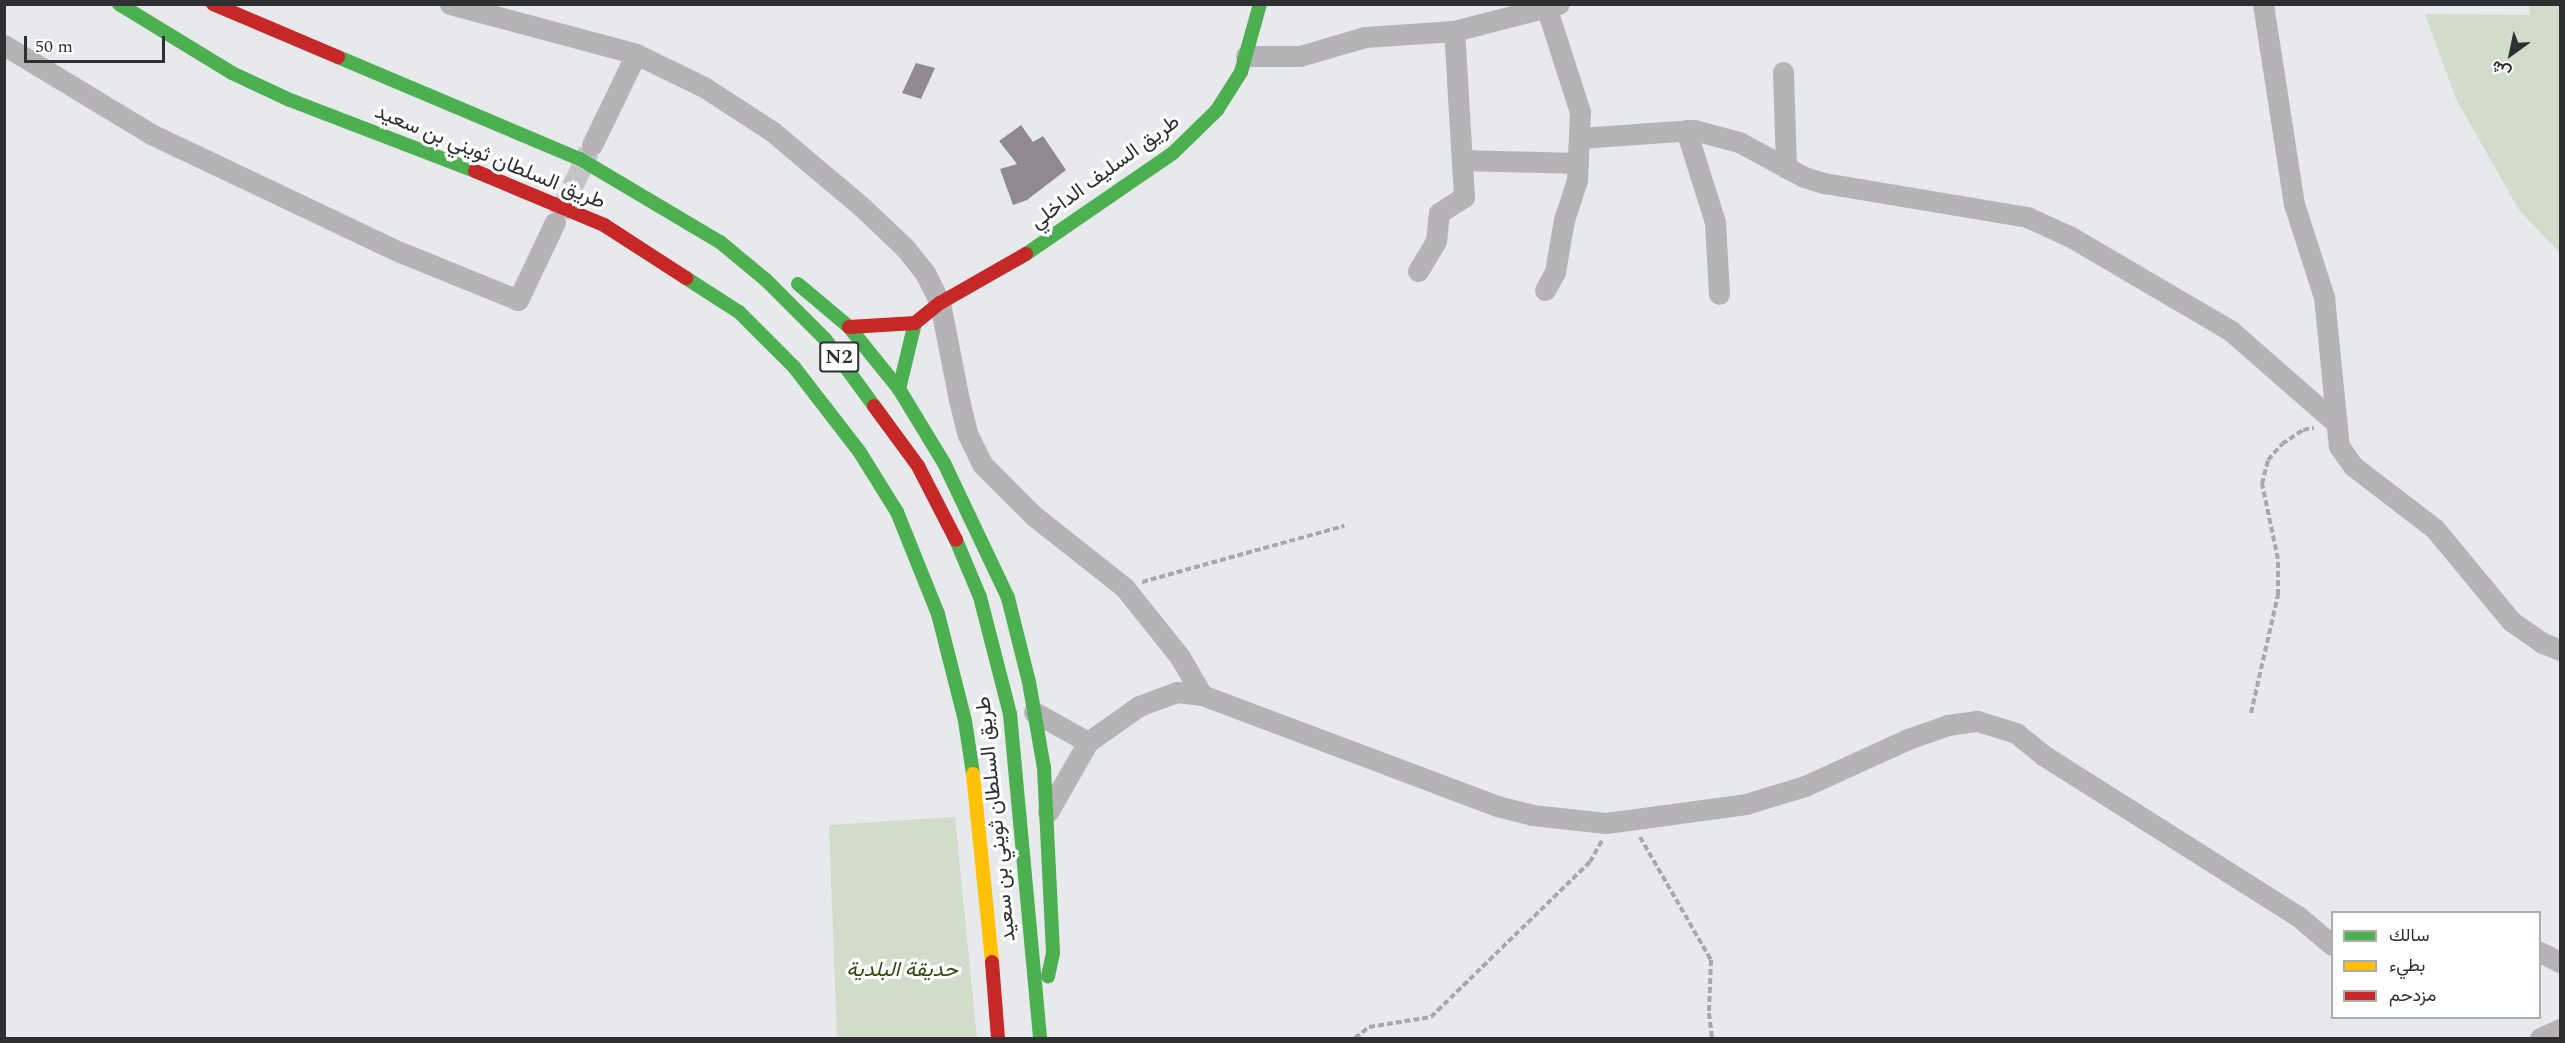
<!DOCTYPE html>
<html>
<head>
<meta charset="utf-8">
<style>
	body { margin:0 }
	#map { position:relative; width:2565px; height:1043px; overflow:hidden; background:#e7e9ec; font-family:Spectral,Vazirmatn,serif }
	div>[style] { position:absolute }
	.green>* { inset:0; background:#d1dccb }
	.building>* { inset:0; background:#908a90 }
	.street-tunnel>* { height:21px; margin-top:-10.5px; transform-origin:0; background:repeating-linear-gradient(90deg,#c2c4c7 0 21px,transparent 0 31px) }
	.path>* { height:4px; margin-top:-2px; transform-origin:0; background:repeating-linear-gradient(90deg,#a8a8a9 0 6px,transparent 0 9px) }
	.street>* { height:21px; margin:-10.5px; padding:0 10.5px; transform-origin:10.5px; border-radius:10.5px; background:#b5b3b5 }
	.fast>* { height:14px; margin:-7px; padding:0 7px; transform-origin:7px; border-radius:7px; background:#4caf50 }
	.slow>* { height:14px; margin:-7px; padding:0 7px; transform-origin:7px; border-radius:7px; background:#ffc107 }
	.jam>* { height:14px; margin:-7px; padding:0 7px; transform-origin:7px; border-radius:7px; background:#c62828 }
	span { translate:-50% -50%; white-space:nowrap; text-align:center; line-height:1.15; -webkit-text-stroke:6px #fff; paint-order:stroke }
	.shield-label span { padding:2px 4px; background:#fff; border:2px solid; border-radius:4px; -webkit-text-stroke-width:0 }
	.shield-label { font-size:20px; color:#2e3032; font-weight:700 }
	.street-label { font-size:21px; color:#2e3032 }
	.park-label { font-size:21px; color:#304c0d; font-style:italic }
	.frame { position:absolute; inset:0; border:6px solid #2e3032; pointer-events:none }
	.legend { position:absolute; left:2331px; top:911px; width:210px; height:108px; box-sizing:border-box; background:#fff; border:2px solid #abacad; margin:0; padding:8px 10px; list-style:none; font-size:18px; color:#2e3032 }
	.legend li { display:flex; align-items:center; gap:12px; height:30px }
	.legend b { width:30px; border:2px solid #abacad }
	.north { position:absolute; left:2481px; top:24px; width:60px; height:60px; -webkit-text-stroke:4px #fff; paint-order:stroke; rotate:213deg; font-size:16px; font-weight:700; line-height:24px; text-align:center; color:#2e3032 }
	.north::after { content:''; display:block; margin:auto; width:21px; height:27px; background:#2e3032; clip-path:polygon(50% 0,100% 100%,50% 72%,0 100%) }
	.scale { position:absolute; left:24px; top:36px; width:141px; height:27px; box-sizing:border-box; border:3px solid #2e3032; border-top:0; padding-left:8px; font-size:18px; line-height:21px; white-space:nowrap; color:#2e3032; -webkit-text-stroke:4px #fff; paint-order:stroke }
</style>
</head>
<body>
<div id="map">
	<div class="green">
		<i style="clip-path:polygon(2529px 5px,2560px 5px,2560px 253px,2519px 210px,2456px 99px,2425px 14px,2530px 15px)"></i>
		<i style="clip-path:polygon(955px 817px,977px 1038px,837px 1038px,829px 825px)"></i>
	</div>
	<div class="building">
		<i style="clip-path:polygon(916px 63px,935px 68px,921px 99px,902px 93px)"></i>
		<i style="clip-path:polygon(1021px 125px,1033px 142px,1043px 136px,1066px 170px,1027px 200px,1013px 205px,1000px 169px,1017px 164px,999px 141px)"></i>
	</div>
	<div class="street-tunnel">
		<i style="left:559px;top:215px;width:71px;rotate:-64.9deg"></i>
	</div>
	<div class="path">
		<i style="left:1142px;top:582px;width:210px;rotate:-15.5deg"></i>
		<i style="left:2251px;top:713px;width:121px;rotate:-77.1deg"></i>
		<i style="left:2278px;top:595px;width:36px;rotate:-90deg"></i>
		<i style="left:2278px;top:559px;width:77px;rotate:-102deg"></i>
		<i style="left:2262px;top:484px;width:25px;rotate:-76deg"></i>
		<i style="left:2268px;top:460px;width:21px;rotate:-49deg"></i>
		<i style="left:2282px;top:444px;width:25px;rotate:-34deg"></i>
		<i style="left:2303px;top:430px;width:11px;rotate:-10deg"></i>
		<i style="left:1640px;top:837px;width:142px;rotate:60deg"></i>
		<i style="left:1711px;top:960px;width:53px;rotate:92.2deg"></i>
		<i style="left:1709px;top:1013px;width:25px;rotate:83deg"></i>
		<i style="left:1355px;top:1038px;width:18px;rotate:-38deg"></i>
		<i style="left:1369px;top:1027px;width:63px;rotate:-9.2deg"></i>
		<i style="left:1431px;top:1017px;width:222px;rotate:-44.3deg"></i>
		<i style="left:1590px;top:862px;width:25px;rotate:-61deg"></i>
	</div>
	<div class="street">
		<i style="left:450px;top:4px;width:193px;rotate:15deg"></i>
		<i style="left:636px;top:54px;width:76px;rotate:25.9deg"></i>
		<i style="left:704px;top:87px;width:82px;rotate:33.1deg"></i>
		<i style="left:773px;top:132px;width:116px;rotate:40.1deg"></i>
		<i style="left:862px;top:207px;width:59px;rotate:43.6deg"></i>
		<i style="left:905px;top:248px;width:32px;rotate:51deg"></i>
		<i style="left:925px;top:273px;width:34px;rotate:63deg"></i>
		<i style="left:940px;top:303px;width:99px;rotate:78.9deg"></i>
		<i style="left:959px;top:400px;width:36px;rotate:76deg"></i>
		<i style="left:968px;top:435px;width:32px;rotate:64deg"></i>
		<i style="left:982px;top:464px;width:74px;rotate:45deg"></i>
		<i style="left:1034px;top:516px;width:115px;rotate:38.3deg"></i>
		<i style="left:1124px;top:587px;width:90px;rotate:51.3deg"></i>
		<i style="left:1180px;top:657px;width:44px;rotate:59.9deg"></i>
		<i style="left:2263px;top:4px;width:202px;rotate:81.2deg"></i>
		<i style="left:2294px;top:204px;width:98px;rotate:72.1deg"></i>
		<i style="left:2324px;top:297px;width:150px;rotate:84.3deg"></i>
		<i style="left:2339px;top:446px;width:24px;rotate:55deg"></i>
		<i style="left:2353px;top:466px;width:103px;rotate:37.5deg"></i>
		<i style="left:2435px;top:529px;width:119px;rotate:50.4deg"></i>
		<i style="left:2511px;top:621px;width:39px;rotate:35deg"></i>
		<i style="left:2543px;top:643px;width:18px;rotate:22deg"></i>
		<i style="left:4px;top:45px;width:172px;rotate:31.2deg"></i>
		<i style="left:151px;top:134px;width:276px;rotate:25.4deg"></i>
		<i style="left:400px;top:252px;width:127px;rotate:22.1deg"></i>
		<i style="left:518px;top:300px;width:86px;rotate:-64.6deg"></i>
		<i style="left:1246px;top:56px;width:54px"></i>
		<i style="left:1300px;top:56px;width:68px;rotate:-16.3deg"></i>
		<i style="left:1365px;top:37px;width:89px;rotate:-3.9deg"></i>
		<i style="left:1454px;top:31px;width:108px;rotate:-14.4deg"></i>
		<i style="left:1783px;top:72px;width:96px;rotate:88.2deg"></i>
		<i style="left:1686px;top:130px;width:96px;rotate:72.5deg"></i>
		<i style="left:1715px;top:222px;width:72px;rotate:86.8deg"></i>
		<i style="left:1579px;top:138px;width:115px;rotate:-4deg"></i>
		<i style="left:1694px;top:130px;width:47px;rotate:14.9deg"></i>
		<i style="left:1739px;top:142px;width:74px;rotate:28.3deg"></i>
		<i style="left:1804px;top:177px;width:21px;rotate:17deg"></i>
		<i style="left:1824px;top:183px;width:206px;rotate:9.5deg"></i>
		<i style="left:2027px;top:217px;width:48px;rotate:24.4deg"></i>
		<i style="left:2071px;top:237px;width:186px;rotate:30.4deg"></i>
		<i style="left:2231px;top:331px;width:140px;rotate:41.2deg"></i>
		<i style="left:592px;top:145px;width:101px;rotate:-64.2deg"></i>
		<i style="left:1462px;top:160px;width:116px;rotate:1.5deg"></i>
		<i style="left:1418px;top:271px;width:35px;rotate:-59deg"></i>
		<i style="left:1436px;top:241px;width:28px;rotate:-84deg"></i>
		<i style="left:1439px;top:213px;width:30px;rotate:-33deg"></i>
		<i style="left:1464px;top:197px;width:166px;rotate:-93.4deg"></i>
		<i style="left:1545px;top:290px;width:21px;rotate:-61deg"></i>
		<i style="left:1555px;top:272px;width:53px;rotate:-80.2deg"></i>
		<i style="left:1564px;top:220px;width:42px;rotate:-72deg"></i>
		<i style="left:1577px;top:180px;width:68px;rotate:-87.5deg"></i>
		<i style="left:1580px;top:112px;width:108px;rotate:-107.8deg"></i>
		<i style="left:1034px;top:712px;width:62px;rotate:29.1deg"></i>
		<i style="left:1048px;top:812px;width:81px;rotate:-60.3deg"></i>
		<i style="left:1088px;top:742px;width:62px;rotate:-35.2deg"></i>
		<i style="left:1139px;top:706px;width:40px;rotate:-20.2deg"></i>
		<i style="left:1177px;top:692px;width:25px;rotate:7deg"></i>
		<i style="left:1202px;top:695px;width:315px;rotate:20.6deg"></i>
		<i style="left:1497px;top:806px;width:36px;rotate:14deg"></i>
		<i style="left:1532px;top:815px;width:74px;rotate:6.2deg"></i>
		<i style="left:1606px;top:823px;width:141px;rotate:-7.7deg"></i>
		<i style="left:1746px;top:804px;width:62px;rotate:-17deg"></i>
		<i style="left:1805px;top:786px;width:113px;rotate:-24.5deg"></i>
		<i style="left:1908px;top:739px;width:42px;rotate:-19.3deg"></i>
		<i style="left:1948px;top:725px;width:29px;rotate:-8deg"></i>
		<i style="left:1977px;top:721px;width:41px;rotate:17.1deg"></i>
		<i style="left:2016px;top:733px;width:35px;rotate:39deg"></i>
		<i style="left:2043px;top:755px;width:303px;rotate:32.3deg"></i>
		<i style="left:2299px;top:917px;width:43px;rotate:40.3deg"></i>
		<i style="left:2540px;top:952px;width:22px;rotate:27deg"></i>
		<i style="left:2540px;top:1038px;width:22px;rotate:-24deg"></i>
	</div>
	<div class="fast">
		<i style="left:119px;top:4px;width:132px;rotate:31.4deg"></i>
		<i style="left:232px;top:73px;width:64px;rotate:25deg"></i>
		<i style="left:290px;top:100px;width:198px;rotate:21deg"></i>
		<i style="left:338px;top:57px;width:263px;rotate:22.9deg"></i>
		<i style="left:580px;top:159px;width:163px;rotate:30.7deg"></i>
		<i style="left:720px;top:242px;width:60px;rotate:39.6deg"></i>
		<i style="left:766px;top:280px;width:83px;rotate:45deg"></i>
		<i style="left:825px;top:339px;width:83px;rotate:53.8deg"></i>
		<i style="left:1026px;top:254px;width:178px;rotate:-34.5deg"></i>
		<i style="left:1173px;top:153px;width:62px;rotate:-44.3deg"></i>
		<i style="left:1217px;top:110px;width:45px;rotate:-57.7deg"></i>
		<i style="left:1241px;top:72px;width:71px;rotate:-74.4deg"></i>
		<i style="left:686px;top:278px;width:63px;rotate:32.7deg"></i>
		<i style="left:739px;top:312px;width:78px;rotate:45deg"></i>
		<i style="left:794px;top:367px;width:106px;rotate:52.3deg"></i>
		<i style="left:859px;top:451px;width:72px;rotate:58.1deg"></i>
		<i style="left:897px;top:512px;width:110px;rotate:68.1deg"></i>
		<i style="left:938px;top:614px;width:110px;rotate:75.8deg"></i>
		<i style="left:965px;top:721px;width:54px;rotate:81.4deg"></i>
		<i style="left:798px;top:284px;width:67px;rotate:40.1deg"></i>
		<i style="left:849px;top:327px;width:80px;rotate:51.1deg"></i>
		<i style="left:899px;top:389px;width:87px;rotate:58.7deg"></i>
		<i style="left:944px;top:463px;width:149px;rotate:64.6deg"></i>
		<i style="left:1008px;top:598px;width:87px;rotate:76deg"></i>
		<i style="left:1029px;top:682px;width:87px;rotate:80.1deg"></i>
		<i style="left:1044px;top:768px;width:185px;rotate:87.2deg"></i>
		<i style="left:1053px;top:953px;width:24px;rotate:102deg"></i>
		<i style="left:899px;top:389px;width:68px;rotate:-76.4deg"></i>
		<i style="left:956px;top:540px;width:62px;rotate:67.2deg"></i>
		<i style="left:980px;top:597px;width:121px;rotate:75.6deg"></i>
		<i style="left:1010px;top:714px;width:325px;rotate:84.7deg"></i>
	</div>
	<div class="slow">
		<i style="left:973px;top:774px;width:189px;rotate:84.2deg"></i>
	</div>
	<div class="jam">
		<i style="left:213px;top:4px;width:136px;rotate:23deg"></i>
		<i style="left:475px;top:171px;width:140px;rotate:22.7deg"></i>
		<i style="left:604px;top:225px;width:98px;rotate:32.9deg"></i>
		<i style="left:849px;top:327px;width:66px;rotate:-3.5deg"></i>
		<i style="left:915px;top:323px;width:32px;rotate:-39deg"></i>
		<i style="left:940px;top:303px;width:99px;rotate:-29.7deg"></i>
		<i style="left:874px;top:406px;width:74px;rotate:53.7deg"></i>
		<i style="left:918px;top:466px;width:83px;rotate:62.8deg"></i>
		<i style="left:992px;top:962px;width:76px;rotate:85.5deg"></i>
	</div>
	<div class="shield-label">
		<span style="left:839px;top:357px">N2</span>
	</div>
	<div class="street-label">
		<span style="left:490px;top:157px;rotate:22deg">طريق السلطان ثويني بن سعيد</span>
		<span style="left:1105px;top:172px;rotate:-36deg">طريق السليف الداخلي</span>
		<span style="left:996px;top:819px;rotate:-96deg">طريق السلطان ثويني بن سعيد</span>
	</div>
	<div class="park-label">
		<span style="left:902px;top:970px">حديقة البلدية</span>
	</div>
	<div class="frame"></div>
	<ul class="legend">
	<li><b style="height:8px;background:#4caf50"></b>سالك</li>
	<li><b style="height:8px;background:#ffc107"></b>بطيء</li>
	<li><b style="height:8px;background:#c62828"></b>مزدحم</li>
	</ul>
	<div class="north">ش</div>
	<div class="scale">50 m</div>
</div>
</body>
</html>
